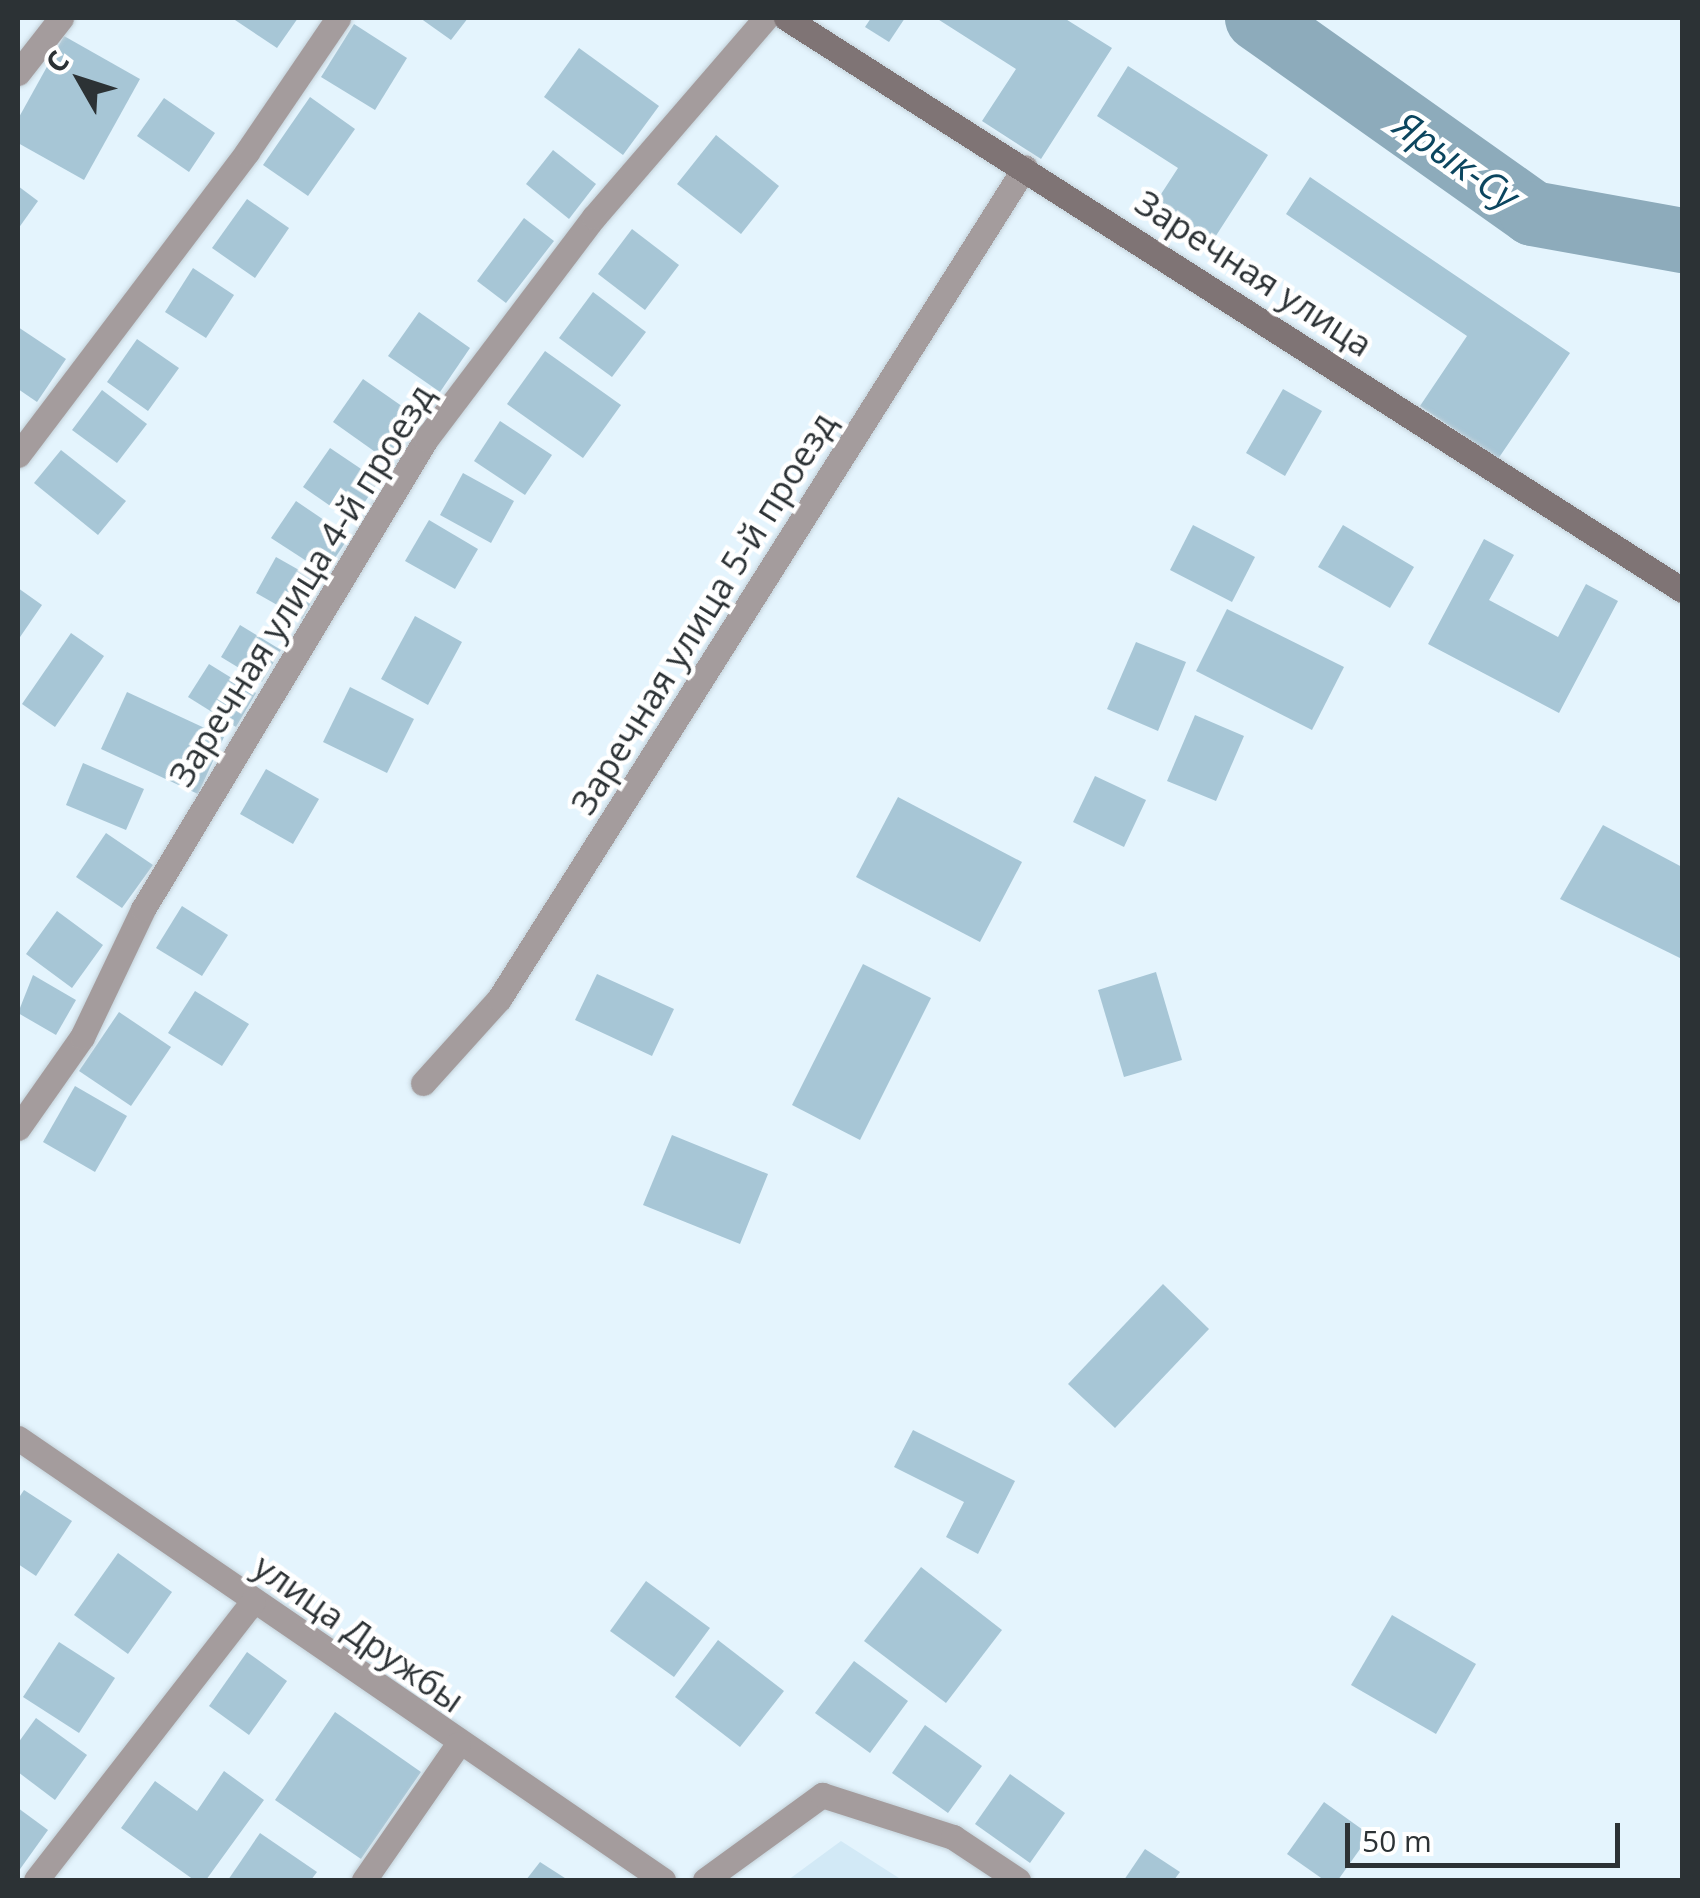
<!DOCTYPE html>
<html>
<head>
<meta charset="utf-8">
<style>
	body { margin:0 }
	#map { position:relative; width:1700px; height:1898px; overflow:hidden; background:#e4f4fd; font-family:"Open Sans",sans-serif }
	div>[style] { position:absolute }
	.built>* { inset:0; background:#d2e9f6 }
	.river>* { height:65px; margin:-32.5px; padding:0 32.5px; transform-origin:32.5px; border-radius:32.5px; background:#8dabbb }
	.building>* { inset:0; background:#a7c6d6 }
	.roads { filter:drop-shadow(0 0 2px #c3d1d9) drop-shadow(0 0 2px #c3d1d9) }
	.street>* { height:25px; margin:-12.5px; padding:0 12.5px; transform-origin:12.5px; border-radius:12.5px; background:#a49c9d }
	.secondary>* { height:25px; margin:-12.5px; padding:0 12.5px; transform-origin:12.5px; border-radius:12.5px; background:#7f7475 }
	span { translate:-50% -50%; white-space:nowrap; text-align:center; line-height:1.15; -webkit-text-stroke:9px #fff; paint-order:stroke }
	.street-label { font-size:35px; color:#2c3235 }
	.water-label { font-size:38px; color:#0c465f; font-style:italic }
	.frame { position:absolute; inset:0; border:20px solid #2c3235; pointer-events:none }
	.north { position:absolute; left:30px; top:30px; width:100px; height:100px; -webkit-text-stroke:8px #fff; paint-order:stroke; rotate:309deg; font-size:28px; font-weight:700; line-height:40px; text-align:center; color:#2c3235 }
	.north::after { content:''; display:block; margin:auto; width:35px; height:45px; background:#2c3235; clip-path:polygon(50% 0,100% 100%,50% 72%,0 100%) }
	.scale { position:absolute; left:1345px; top:1823px; width:275px; height:45px; box-sizing:border-box; border:5px solid #2c3235; border-top:0; padding-left:12px; font-size:30px; line-height:35px; white-space:nowrap; color:#2c3235; -webkit-text-stroke:8px #fff; paint-order:stroke }
</style>
</head>
<body>
<div id="map">
	<div class="built">
		<i style="clip-path:polygon(841px 1841px,902px 1880px,788px 1880px)"></i>
	</div>
	<div class="river">
		<i style="left:1257px;top:18px;width:337px;rotate:35.3deg"></i>
		<i style="left:1532px;top:213px;width:152px;rotate:10.2deg"></i>
	</div>
	<div class="building">
		<i style="clip-path:polygon(232px 18px,298px 18px,277px 48px)"></i>
		<i style="clip-path:polygon(420px 18px,468px 18px,451px 40px)"></i>
		<i style="clip-path:polygon(871px 18px,905px 18px,889px 42px,865px 27px)"></i>
		<i style="clip-path:polygon(936px 18px,1064px 18px,1112px 48px,1041px 159px,982px 121px,1016px 69px)"></i>
		<i style="clip-path:polygon(354px 24px,407px 58px,375px 110px,321px 77px)"></i>
		<i style="clip-path:polygon(64px 36px,140px 79px,84px 180px,18px 143px,18px 119px)"></i>
		<i style="clip-path:polygon(579px 48px,659px 106px,623px 155px,544px 97px)"></i>
		<i style="clip-path:polygon(1128px 66px,1268px 155px,1210px 245px,1152px 208px,1178px 168px,1097px 116px)"></i>
		<i style="clip-path:polygon(310px 97px,355px 129px,308px 196px,263px 165px)"></i>
		<i style="clip-path:polygon(164px 98px,215px 133px,189px 172px,137px 136px)"></i>
		<i style="clip-path:polygon(716px 135px,779px 186px,741px 234px,677px 184px)"></i>
		<i style="clip-path:polygon(553px 150px,596px 184px,569px 219px,526px 184px)"></i>
		<i style="clip-path:polygon(1310px 177px,1570px 353px,1498px 459px,1420px 406px,1467px 336px,1286px 214px)"></i>
		<i style="clip-path:polygon(18px 186px,38px 201px,18px 229px)"></i>
		<i style="clip-path:polygon(247px 199px,289px 228px,255px 278px,212px 248px)"></i>
		<i style="clip-path:polygon(524px 218px,554px 241px,506px 303px,477px 281px)"></i>
		<i style="clip-path:polygon(632px 229px,679px 265px,645px 310px,598px 274px)"></i>
		<i style="clip-path:polygon(193px 268px,234px 295px,206px 338px,165px 312px)"></i>
		<i style="clip-path:polygon(593px 292px,646px 332px,612px 377px,559px 338px)"></i>
		<i style="clip-path:polygon(419px 312px,470px 348px,440px 392px,388px 356px)"></i>
		<i style="clip-path:polygon(18px 327px,66px 359px,37px 402px,18px 389px)"></i>
		<i style="clip-path:polygon(137px 339px,179px 368px,148px 411px,107px 382px)"></i>
		<i style="clip-path:polygon(545px 351px,621px 405px,583px 458px,507px 404px)"></i>
		<i style="clip-path:polygon(363px 379px,419px 418px,388px 461px,333px 422px)"></i>
		<i style="clip-path:polygon(1283px 389px,1322px 411px,1285px 476px,1246px 453px)"></i>
		<i style="clip-path:polygon(102px 390px,147px 424px,117px 463px,72px 430px)"></i>
		<i style="clip-path:polygon(500px 421px,552px 455px,525px 495px,474px 461px)"></i>
		<i style="clip-path:polygon(330px 448px,379px 481px,352px 521px,303px 487px)"></i>
		<i style="clip-path:polygon(61px 450px,126px 501px,98px 535px,34px 483px)"></i>
		<i style="clip-path:polygon(463px 473px,514px 501px,491px 543px,440px 515px)"></i>
		<i style="clip-path:polygon(296px 501px,349px 537px,325px 573px,271px 538px)"></i>
		<i style="clip-path:polygon(429px 520px,478px 549px,455px 589px,405px 561px)"></i>
		<i style="clip-path:polygon(1193px 525px,1255px 557px,1232px 602px,1170px 570px)"></i>
		<i style="clip-path:polygon(1343px 525px,1414px 567px,1390px 608px,1318px 567px)"></i>
		<i style="clip-path:polygon(1484px 539px,1514px 555px,1489px 600px,1558px 637px,1586px 584px,1618px 601px,1559px 713px,1428px 644px)"></i>
		<i style="clip-path:polygon(276px 557px,322px 583px,302px 619px,256px 593px)"></i>
		<i style="clip-path:polygon(18px 588px,42px 605px,18px 640px)"></i>
		<i style="clip-path:polygon(1227px 609px,1344px 667px,1312px 730px,1196px 671px)"></i>
		<i style="clip-path:polygon(415px 616px,462px 642px,428px 705px,381px 679px)"></i>
		<i style="clip-path:polygon(240px 625px,281px 650px,262px 682px,221px 657px)"></i>
		<i style="clip-path:polygon(71px 633px,104px 656px,55px 727px,22px 704px)"></i>
		<i style="clip-path:polygon(1136px 642px,1186px 662px,1158px 731px,1107px 709px)"></i>
		<i style="clip-path:polygon(209px 664px,256px 693px,236px 727px,188px 697px)"></i>
		<i style="clip-path:polygon(350px 687px,414px 719px,387px 773px,323px 742px)"></i>
		<i style="clip-path:polygon(127px 692px,224px 737px,198px 794px,101px 749px)"></i>
		<i style="clip-path:polygon(1195px 715px,1244px 736px,1216px 801px,1167px 781px)"></i>
		<i style="clip-path:polygon(83px 763px,144px 789px,126px 830px,66px 805px)"></i>
		<i style="clip-path:polygon(266px 769px,319px 799px,293px 844px,240px 814px)"></i>
		<i style="clip-path:polygon(1095px 776px,1146px 800px,1124px 847px,1073px 822px)"></i>
		<i style="clip-path:polygon(898px 797px,1022px 862px,980px 942px,856px 877px)"></i>
		<i style="clip-path:polygon(1603px 825px,1682px 867px,1682px 959px,1560px 899px)"></i>
		<i style="clip-path:polygon(106px 833px,153px 865px,122px 908px,76px 877px)"></i>
		<i style="clip-path:polygon(182px 906px,228px 935px,202px 976px,156px 948px)"></i>
		<i style="clip-path:polygon(57px 911px,103px 945px,72px 988px,26px 954px)"></i>
		<i style="clip-path:polygon(863px 964px,931px 998px,860px 1140px,792px 1105px)"></i>
		<i style="clip-path:polygon(1156px 972px,1182px 1060px,1124px 1077px,1098px 990px)"></i>
		<i style="clip-path:polygon(597px 974px,674px 1009px,652px 1056px,575px 1020px)"></i>
		<i style="clip-path:polygon(33px 975px,76px 1000px,56px 1035px,18px 1013px)"></i>
		<i style="clip-path:polygon(195px 991px,249px 1024px,222px 1066px,168px 1033px)"></i>
		<i style="clip-path:polygon(119px 1012px,171px 1047px,131px 1106px,79px 1071px)"></i>
		<i style="clip-path:polygon(75px 1086px,127px 1116px,95px 1172px,43px 1142px)"></i>
		<i style="clip-path:polygon(672px 1135px,768px 1174px,740px 1244px,643px 1205px)"></i>
		<i style="clip-path:polygon(1163px 1284px,1209px 1329px,1115px 1428px,1068px 1384px)"></i>
		<i style="clip-path:polygon(913px 1430px,1015px 1481px,978px 1554px,946px 1537px,964px 1502px,894px 1467px)"></i>
		<i style="clip-path:polygon(24px 1490px,72px 1521px,36px 1576px,18px 1564px,18px 1499px)"></i>
		<i style="clip-path:polygon(118px 1553px,172px 1592px,128px 1654px,74px 1615px)"></i>
		<i style="clip-path:polygon(921px 1567px,1002px 1630px,946px 1703px,864px 1641px)"></i>
		<i style="clip-path:polygon(646px 1581px,710px 1628px,674px 1677px,610px 1631px)"></i>
		<i style="clip-path:polygon(1392px 1615px,1476px 1664px,1436px 1734px,1351px 1685px)"></i>
		<i style="clip-path:polygon(718px 1640px,784px 1691px,740px 1747px,675px 1697px)"></i>
		<i style="clip-path:polygon(59px 1642px,115px 1678px,79px 1733px,23px 1697px)"></i>
		<i style="clip-path:polygon(247px 1652px,287px 1681px,249px 1735px,209px 1706px)"></i>
		<i style="clip-path:polygon(854px 1661px,908px 1701px,870px 1753px,815px 1713px)"></i>
		<i style="clip-path:polygon(335px 1712px,421px 1772px,361px 1859px,275px 1800px)"></i>
		<i style="clip-path:polygon(36px 1718px,87px 1755px,55px 1800px,18px 1772px,18px 1743px)"></i>
		<i style="clip-path:polygon(925px 1725px,982px 1766px,948px 1813px,892px 1773px)"></i>
		<i style="clip-path:polygon(224px 1771px,264px 1800px,206px 1880px,194px 1880px,121px 1828px,155px 1781px,197px 1811px)"></i>
		<i style="clip-path:polygon(1010px 1774px,1065px 1813px,1030px 1863px,975px 1824px)"></i>
		<i style="clip-path:polygon(1324px 1802px,1370px 1835px,1338px 1880px,1324px 1880px,1287px 1854px)"></i>
		<i style="clip-path:polygon(18px 1808px,48px 1830px,18px 1872px)"></i>
		<i style="clip-path:polygon(260px 1833px,317px 1872px,311px 1880px,228px 1880px)"></i>
		<i style="clip-path:polygon(1145px 1849px,1180px 1872px,1174px 1880px,1124px 1880px)"></i>
		<i style="clip-path:polygon(540px 1862px,568px 1880px,526px 1880px)"></i>
	</div>
	<div class="roads">
		<div class="street">
			<i style="left:18px;top:73px;width:70px;rotate:-52deg"></i>
			<i style="left:18px;top:455px;width:380px;rotate:-52.9deg"></i>
			<i style="left:247px;top:152px;width:162px;rotate:-55.8deg"></i>
			<i style="left:423px;top:1083px;width:113px;rotate:-47.9deg"></i>
			<i style="left:499px;top:999px;width:984px;rotate:-57.7deg"></i>
			<i style="left:18px;top:1128px;width:111px;rotate:-54.9deg"></i>
			<i style="left:82px;top:1037px;width:142px;rotate:-64.5deg"></i>
			<i style="left:143px;top:909px;width:549px;rotate:-58.95deg"></i>
			<i style="left:426px;top:439px;width:278px;rotate:-52.9deg"></i>
			<i style="left:594px;top:217px;width:263px;rotate:-49.2deg"></i>
			<i style="left:18px;top:1438px;width:782px;rotate:34.42deg"></i>
			<i style="left:36px;top:1880px;width:353px;rotate:-52.1deg"></i>
			<i style="left:364px;top:1880px;width:165px;rotate:-55.3deg"></i>
			<i style="left:705px;top:1880px;width:145px;rotate:-36deg"></i>
			<i style="left:822px;top:1795px;width:138px;rotate:17.8deg"></i>
			<i style="left:953px;top:1837px;width:78px;rotate:33.5deg"></i>
		</div>
		<div class="secondary">
			<i style="left:786px;top:18px;width:1063px;rotate:32.55deg"></i>
		</div>
	</div>
	<div class="street-label">
		<span style="left:1254px;top:273px;rotate:33deg">Заречная улица</span>
		<span style="left:301px;top:585px;rotate:-58deg">Заречная улица 4-й проезд</span>
		<span style="left:703px;top:613px;rotate:-58deg">Заречная улица 5-й проезд</span>
		<span style="left:359px;top:1633px;rotate:35deg">улица Дружбы</span>
	</div>
	<div class="water-label">
		<span style="left:1457px;top:160px;rotate:35deg">Ярык-Су</span>
	</div>
	<div class="frame"></div>
	<div class="north">С</div>
	<div class="scale">50 m</div>
</div>
</body>
</html>
